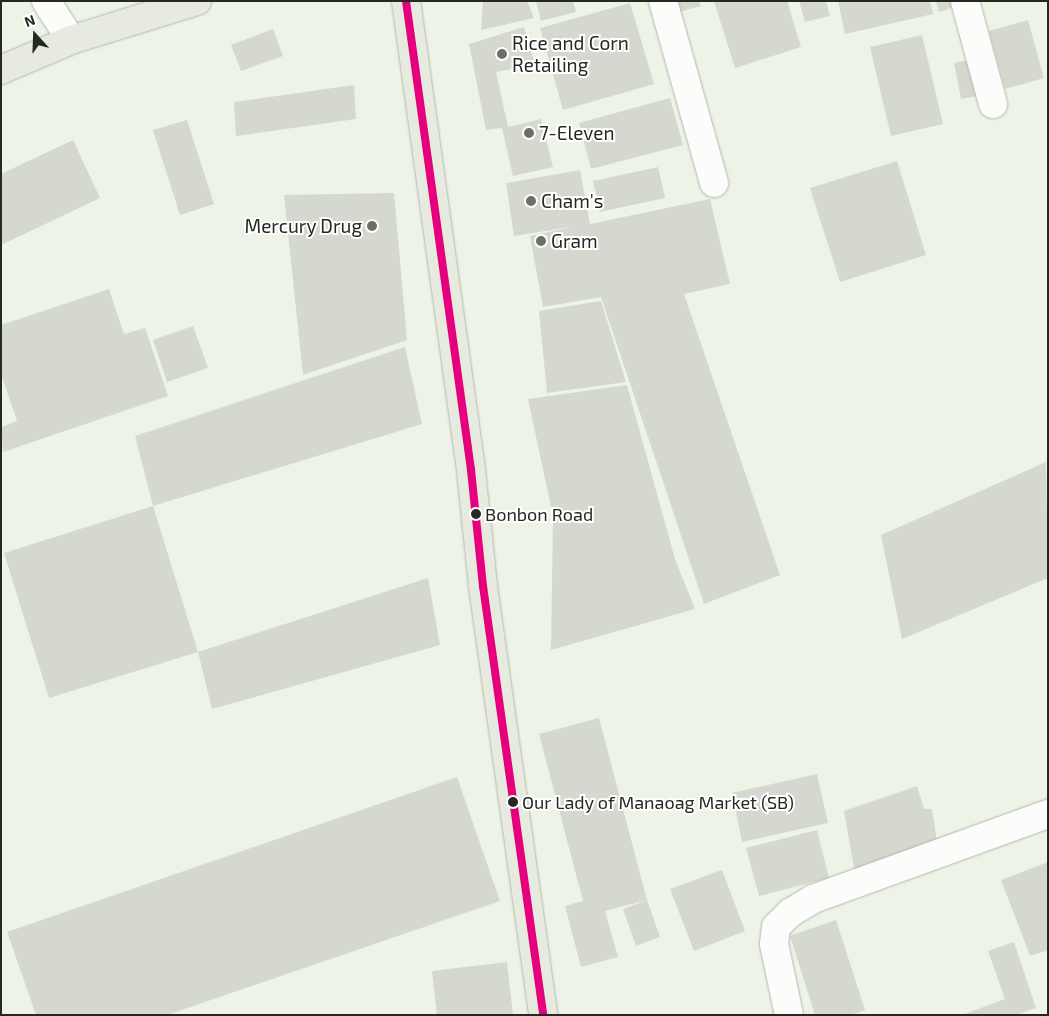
<!DOCTYPE html>
<html>
<head>
<meta charset="utf-8">
<style>
	body { margin:0 }
	#map { position:relative; width:1049px; height:1016px; overflow:hidden; background:#eef3e7; font-family:"Exo 2",sans-serif }
	div>[style] { position:absolute }
	.building>* { inset:0; background:#d4d8ce }
	.roads { filter:drop-shadow(0 0 1px #b4b8af) drop-shadow(0 0 1px #b4b8af) }
	.minor>* { height:28px; margin:-14px; padding:0 14px; transform-origin:14px; border-radius:14px; background:#fcfdfb }
	.major>* { height:28px; margin:-14px; padding:0 14px; transform-origin:14px; border-radius:14px; background:#e6eadf }
	.bus-1>* { height:8px; margin:-4px; padding:0 4px; transform-origin:4px; border-radius:4px; background:#e5007d }
	.dots>* { width:14px; height:14px; translate:-50% -50%; box-sizing:border-box; border:2px solid #fff; border-radius:50% }
	span { translate:-50% -50%; white-space:nowrap; text-align:center; line-height:1.15; -webkit-text-stroke:4px #fff; paint-order:stroke }
	.bus-label { font-size:18px; color:#252921 }
	.left { translate:0 -50%; text-align:left }
	.poi-label { font-size:19px; color:#252921 }
	.right { translate:-100% -50%; text-align:right }
	.frame { position:absolute; inset:0; border:2px solid #252921; pointer-events:none }
	.north { position:absolute; left:10px; top:10px; width:50px; height:50px; -webkit-text-stroke:4px #fff; paint-order:stroke; rotate:340deg; font-size:14px; font-weight:700; line-height:20px; text-align:center; color:#252921 }
	.north::after { content:''; display:block; margin:auto; width:18px; height:22px; background:#252921; clip-path:polygon(50% 0,100% 100%,50% 72%,0 100%) }
</style>
</head>
<body>
<div id="map">
	<div class="building">
		<i style="clip-path:polygon(483px 1px,527px 1px,534px 18px,481px 30px)"></i>
		<i style="clip-path:polygon(536px 1px,573px 1px,576px 12px,541px 21px)"></i>
		<i style="clip-path:polygon(676px 1px,699px 1px,701px 6px,679px 12px)"></i>
		<i style="clip-path:polygon(714px 1px,787px 1px,801px 47px,735px 68px)"></i>
		<i style="clip-path:polygon(799px 1px,826px 1px,830px 16px,805px 22px)"></i>
		<i style="clip-path:polygon(838px 1px,930px 1px,933px 14px,845px 34px)"></i>
		<i style="clip-path:polygon(936px 1px,958px 1px,959px 6px,939px 12px)"></i>
		<i style="clip-path:polygon(630px 3px,654px 84px,563px 110px,540px 28px)"></i>
		<i style="clip-path:polygon(1028px 20px,1044px 78px,1005px 89px,989px 31px)"></i>
		<i style="clip-path:polygon(524px 27px,535px 64px,496px 72px,508px 127px,541px 119px,553px 167px,513px 176px,502px 128px,486px 130px,469px 44px)"></i>
		<i style="clip-path:polygon(273px 29px,283px 56px,241px 71px,231px 45px)"></i>
		<i style="clip-path:polygon(922px 35px,943px 124px,891px 136px,870px 47px)"></i>
		<i style="clip-path:polygon(976px 58px,983px 95px,961px 99px,954px 63px)"></i>
		<i style="clip-path:polygon(354px 85px,356px 119px,236px 136px,234px 102px)"></i>
		<i style="clip-path:polygon(670px 98px,683px 145px,591px 169px,579px 123px)"></i>
		<i style="clip-path:polygon(187px 120px,214px 204px,180px 215px,153px 130px)"></i>
		<i style="clip-path:polygon(73px 140px,100px 198px,1px 245px,1px 174px)"></i>
		<i style="clip-path:polygon(897px 161px,926px 255px,840px 282px,810px 188px)"></i>
		<i style="clip-path:polygon(658px 167px,665px 198px,600px 212px,593px 181px)"></i>
		<i style="clip-path:polygon(580px 170px,590px 224px,710px 199px,730px 284px,684px 294px,780px 575px,704px 604px,601px 297px,543px 307px,530px 236px,577px 226px,514px 236px,506px 183px)"></i>
		<i style="clip-path:polygon(394px 193px,407px 340px,303px 375px,284px 195px)"></i>
		<i style="clip-path:polygon(109px 289px,124px 334px,145px 328px,168px 396px,3px 452px,1px 427px,17px 421px,1px 374px,1px 325px)"></i>
		<i style="clip-path:polygon(601px 301px,626px 382px,547px 393px,539px 311px)"></i>
		<i style="clip-path:polygon(193px 326px,208px 368px,167px 382px,153px 340px)"></i>
		<i style="clip-path:polygon(405px 347px,422px 424px,153px 506px,135px 436px)"></i>
		<i style="clip-path:polygon(627px 385px,675px 559px,695px 609px,551px 650px,553px 516px,528px 399px)"></i>
		<i style="clip-path:polygon(1046px 462px,1048px 578px,902px 639px,881px 535px)"></i>
		<i style="clip-path:polygon(153px 506px,198px 652px,49px 698px,4px 553px)"></i>
		<i style="clip-path:polygon(428px 578px,440px 645px,212px 709px,198px 652px)"></i>
		<i style="clip-path:polygon(599px 718px,647px 900px,605px 911px,618px 957px,581px 967px,565px 906px,583px 901px,539px 734px)"></i>
		<i style="clip-path:polygon(817px 774px,828px 823px,742px 842px,732px 793px)"></i>
		<i style="clip-path:polygon(457px 777px,500px 901px,167px 1015px,36px 1015px,7px 932px)"></i>
		<i style="clip-path:polygon(917px 786px,924px 809px,932px 809px,938px 849px,855px 874px,844px 811px)"></i>
		<i style="clip-path:polygon(817px 830px,829px 878px,759px 896px,746px 848px)"></i>
		<i style="clip-path:polygon(1048px 862px,1048px 950px,1030px 956px,1001px 880px)"></i>
		<i style="clip-path:polygon(722px 870px,745px 931px,694px 951px,670px 889px)"></i>
		<i style="clip-path:polygon(647px 900px,660px 937px,636px 946px,623px 909px)"></i>
		<i style="clip-path:polygon(836px 920px,865px 1010px,850px 1015px,815px 1015px,790px 936px)"></i>
		<i style="clip-path:polygon(1014px 942px,1036px 1008px,1016px 1015px,962px 1015px,1005px 999px,988px 951px)"></i>
		<i style="clip-path:polygon(507px 962px,513px 1015px,437px 1015px,432px 971px)"></i>
	</div>
	<div class="roads">
		<div class="minor">
			<i style="left:46px;top:1px;width:46px;rotate:57.3deg"></i>
			<i style="left:663px;top:1px;width:189px;rotate:74.3deg"></i>
			<i style="left:965px;top:1px;width:107px;rotate:74.8deg"></i>
			<i style="left:789px;top:1015px;width:73px;rotate:-101.9deg"></i>
			<i style="left:774px;top:944px;width:17px;rotate:-83deg"></i>
			<i style="left:776px;top:927px;width:20px;rotate:-45deg"></i>
			<i style="left:790px;top:913px;width:27px;rotate:-31deg"></i>
			<i style="left:813px;top:899px;width:250px;rotate:-19.9deg"></i>
		</div>
		<div class="major">
			<i style="left:406px;top:1px;width:473px;rotate:82.1deg"></i>
			<i style="left:471px;top:470px;width:117px;rotate:84.1deg"></i>
			<i style="left:483px;top:586px;width:433px;rotate:82deg"></i>
			<i style="left:1px;top:70px;width:76px;rotate:-23.2deg"></i>
			<i style="left:71px;top:40px;width:132px;rotate:-17.2deg"></i>
		</div>
	</div>
	<div class="bus-1">
		<i style="left:406px;top:1px;width:473px;rotate:82.1deg"></i>
		<i style="left:471px;top:470px;width:117px;rotate:84.1deg"></i>
		<i style="left:483px;top:586px;width:433px;rotate:82deg"></i>
	</div>
	<div class="dots">
		<i style="left:502px;top:54px;background:#6b7066"></i>
		<i style="left:529px;top:133px;background:#6b7066"></i>
		<i style="left:531px;top:201px;background:#6b7066"></i>
		<i style="left:372px;top:226px;background:#6b7066"></i>
		<i style="left:541px;top:241px;background:#6b7066"></i>
		<i style="left:476px;top:514px;background:#252921"></i>
		<i style="left:513px;top:802px;background:#252921"></i>
	</div>
	<div class="bus-label">
		<span class="left" style="left:485px;top:514px">Bonbon Road</span>
		<span class="left" style="left:522px;top:802px">Our Lady of Manaoag Market (SB)</span>
	</div>
	<div class="poi-label">
		<span class="left" style="left:512px;top:54px">Rice and Corn<br>Retailing</span>
		<span class="left" style="left:539px;top:133px">7-Eleven</span>
		<span class="left" style="left:541px;top:201px">Cham's</span>
		<span class="right" style="left:362px;top:226px">Mercury Drug</span>
		<span class="left" style="left:551px;top:241px">Gram</span>
	</div>
	<div class="frame"></div>
	<div class="north">N</div>
</div>
</body>
</html>
